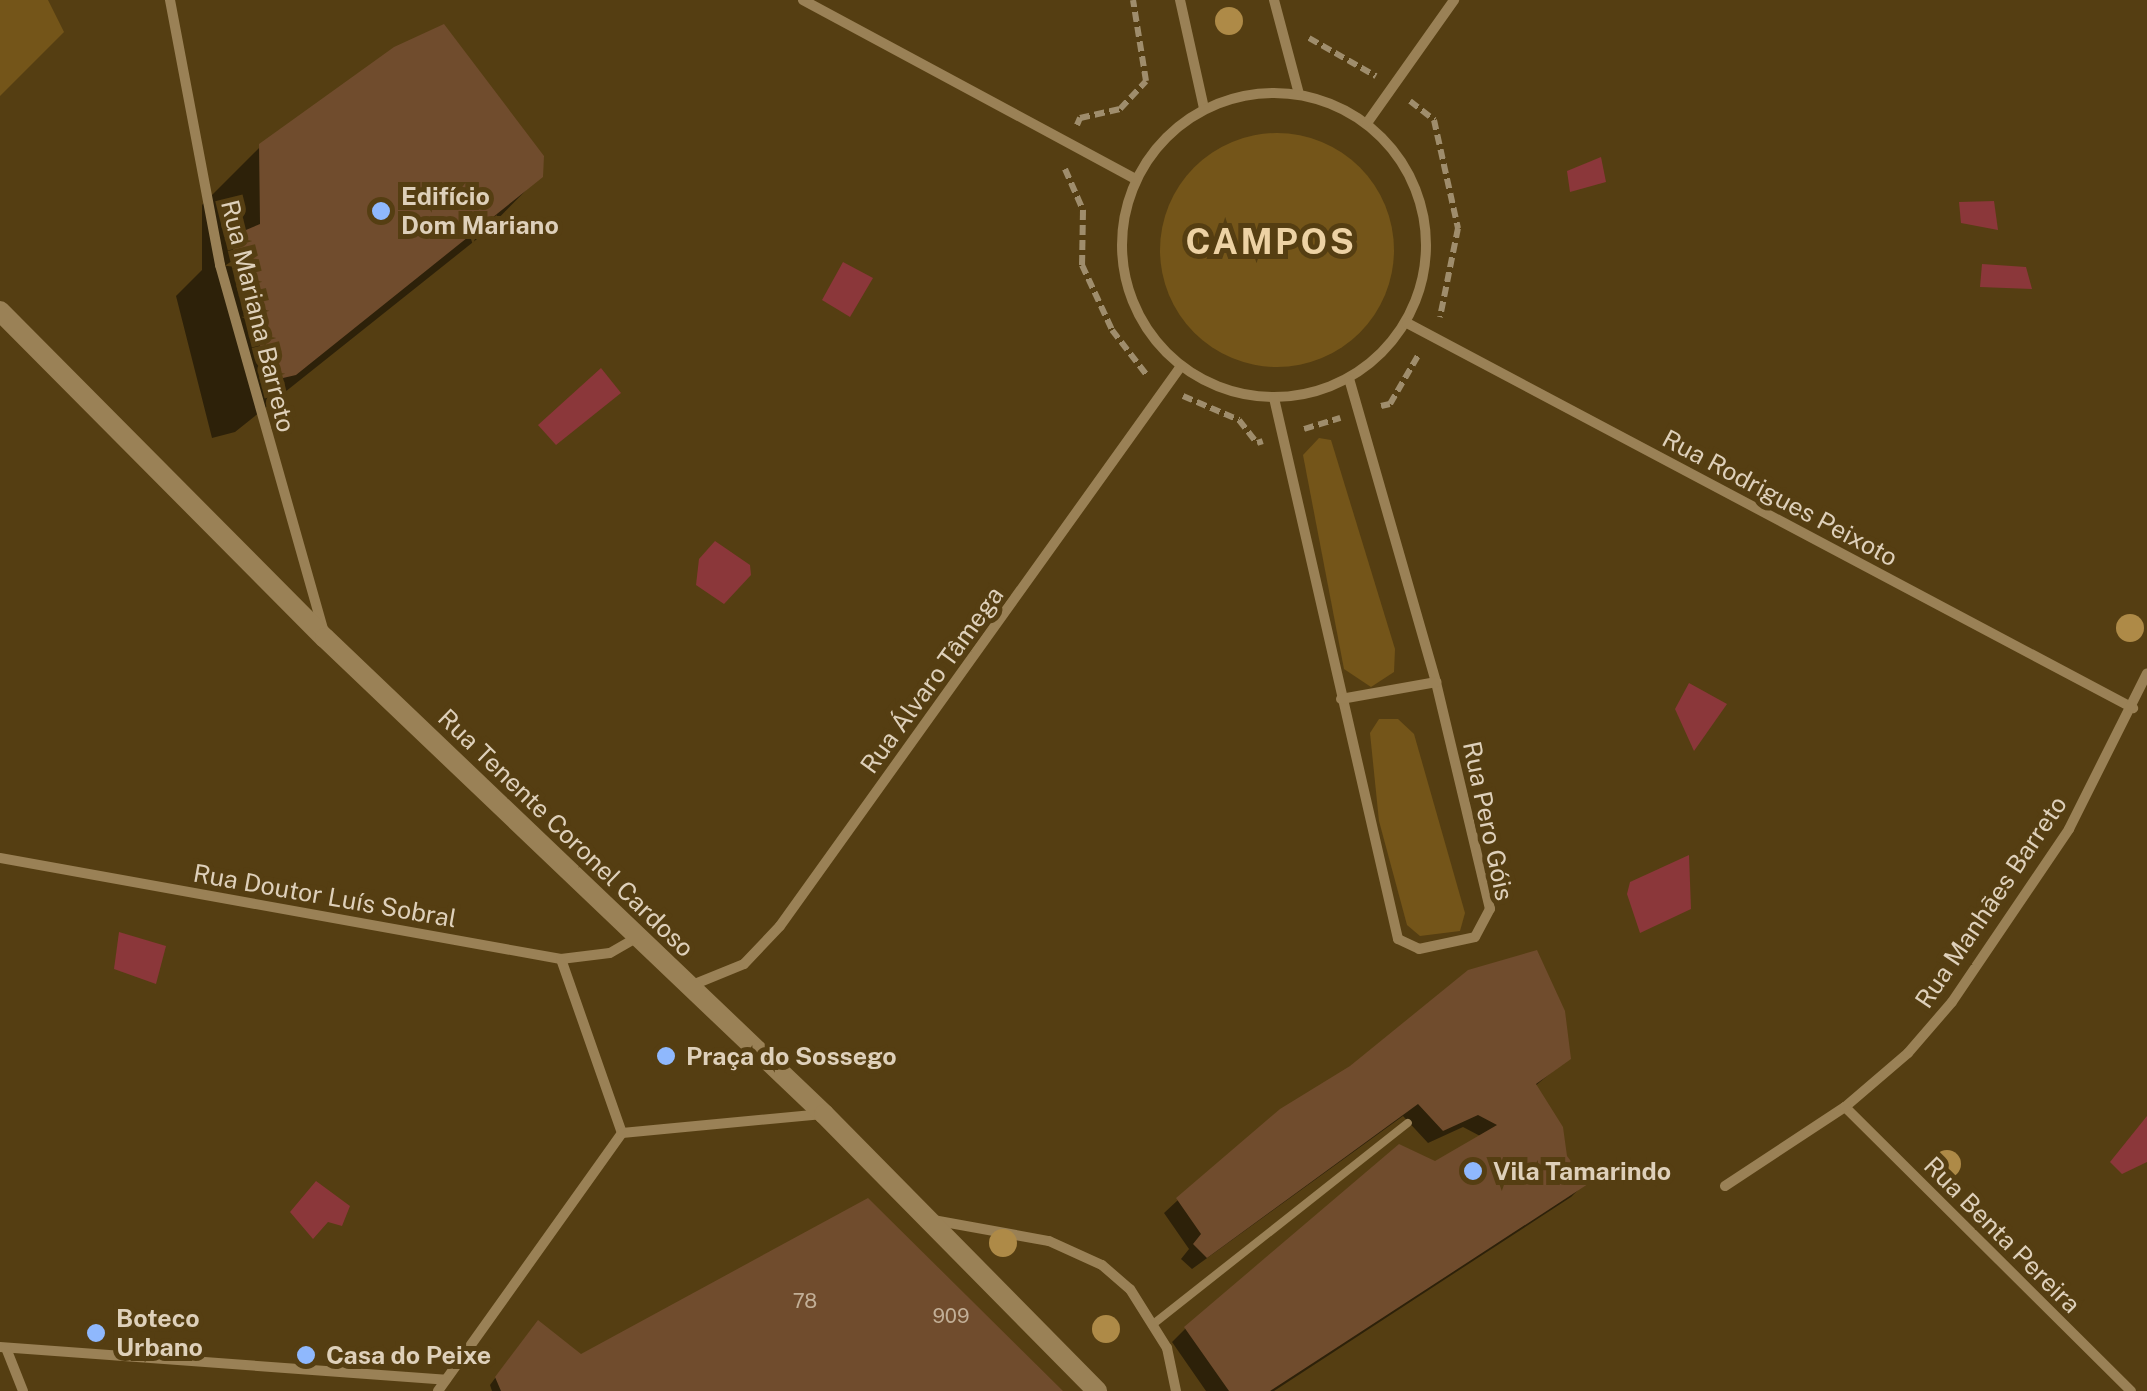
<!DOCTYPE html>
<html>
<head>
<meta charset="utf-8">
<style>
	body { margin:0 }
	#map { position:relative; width:2147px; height:1391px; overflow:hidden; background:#553e12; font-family:"Public Sans",sans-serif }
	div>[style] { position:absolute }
	.green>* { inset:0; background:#745519 }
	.round { border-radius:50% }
	.water>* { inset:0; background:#8b373a }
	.shadow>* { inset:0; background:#0007 }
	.building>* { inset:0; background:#704c2d }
	.path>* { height:6px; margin-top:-3px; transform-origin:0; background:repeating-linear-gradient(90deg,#9f8d6c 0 10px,transparent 0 15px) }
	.service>* { height:8px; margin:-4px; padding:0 4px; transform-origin:4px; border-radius:4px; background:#9a8156 }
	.minor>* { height:10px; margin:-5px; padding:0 5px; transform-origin:5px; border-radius:5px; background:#9a8156 }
	.minor>.ring { margin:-5px; padding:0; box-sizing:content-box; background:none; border:10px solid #9a8156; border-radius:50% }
	.secondary>* { height:20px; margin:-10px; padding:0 10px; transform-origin:10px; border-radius:10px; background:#9a8156 }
	.trees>* { width:28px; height:28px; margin:-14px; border-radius:50%; background:#ae8a47 }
	.dots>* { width:28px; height:28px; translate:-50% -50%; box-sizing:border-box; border:5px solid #553e12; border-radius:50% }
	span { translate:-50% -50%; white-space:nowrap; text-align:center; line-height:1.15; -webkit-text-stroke:10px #553e12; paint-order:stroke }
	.number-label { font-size:20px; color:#c2af97 }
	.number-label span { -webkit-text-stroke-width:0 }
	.poi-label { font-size:25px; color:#ded0ba; font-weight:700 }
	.left { translate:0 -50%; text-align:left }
	.street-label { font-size:25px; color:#ded0ba }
	.district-label { font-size:35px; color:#edd2a4; font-weight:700; letter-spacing:2.5px }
</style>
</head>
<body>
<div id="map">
	<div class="green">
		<i style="clip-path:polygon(0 0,48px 0,64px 32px,0 96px)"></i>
		<i class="round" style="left:1160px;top:133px;width:234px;height:234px"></i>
		<i style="clip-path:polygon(1319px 438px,1331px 440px,1395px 649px,1394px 672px,1371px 687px,1344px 669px,1303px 455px)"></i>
		<i style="clip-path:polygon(1379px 719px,1398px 719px,1414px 734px,1465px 913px,1460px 931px,1420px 936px,1407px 925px,1379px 821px,1370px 733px)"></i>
	</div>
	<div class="water">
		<i style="clip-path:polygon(1601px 157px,1606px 182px,1570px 192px,1567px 171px)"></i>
		<i style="clip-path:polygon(1994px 201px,1998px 230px,1961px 223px,1959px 202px)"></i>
		<i style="clip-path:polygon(843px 262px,873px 278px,850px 317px,822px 300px)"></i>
		<i style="clip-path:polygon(1982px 264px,2026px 267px,2032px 289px,1980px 287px)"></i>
		<i style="clip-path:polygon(601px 368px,621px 393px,556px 445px,538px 425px)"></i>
		<i style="clip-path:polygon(715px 541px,750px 565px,751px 575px,724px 604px,696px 585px,699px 559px)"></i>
		<i style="clip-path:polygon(1689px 683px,1727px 704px,1694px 751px,1675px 709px)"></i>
		<i style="clip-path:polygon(1689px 855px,1691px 909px,1640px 933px,1627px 894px,1630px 882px)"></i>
		<i style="clip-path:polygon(119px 932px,166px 946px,156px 984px,114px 969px)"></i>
		<i style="clip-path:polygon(2147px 1116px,2147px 1162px,2122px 1174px,2110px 1162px)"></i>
		<i style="clip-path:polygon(316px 1181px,350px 1206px,342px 1226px,328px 1222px,313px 1239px,290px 1212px)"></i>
	</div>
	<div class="shadow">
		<i style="clip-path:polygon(261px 146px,540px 176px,482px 235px,235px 432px,212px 438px,176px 296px,202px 270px,202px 205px)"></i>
		<i style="clip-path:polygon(1569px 1058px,1535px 1086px,1565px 1157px,1585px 1183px,1571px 1197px,1274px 1391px,1206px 1391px,1172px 1342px,1186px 1328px,1482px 1137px,1463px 1127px,1428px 1143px,1403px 1116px,1192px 1269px,1181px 1259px,1189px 1249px,1164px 1213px,1178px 1200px,1282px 1111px)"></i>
		<i style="clip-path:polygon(532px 1329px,581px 1357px,1060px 1391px,492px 1391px,490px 1385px)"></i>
	</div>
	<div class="building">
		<i style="clip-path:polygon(444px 24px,544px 156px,543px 177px,296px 375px,270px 381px,233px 249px,234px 235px,260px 224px,259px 144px,394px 47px)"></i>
		<i style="clip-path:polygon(1537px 950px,1565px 1011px,1571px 1059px,1536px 1084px,1563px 1127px,1567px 1156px,1588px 1184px,1270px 1391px,1229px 1391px,1184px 1327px,1399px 1144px,1435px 1161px,1497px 1125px,1478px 1115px,1443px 1131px,1418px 1104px,1207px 1258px,1193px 1244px,1201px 1234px,1176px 1198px,1280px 1109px,1350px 1066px,1468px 970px)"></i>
		<i style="clip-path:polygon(868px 1198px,1063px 1391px,501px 1391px,495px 1377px,538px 1320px,581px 1354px)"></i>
	</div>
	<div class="path">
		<i style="left:1309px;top:38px;width:77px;rotate:29.6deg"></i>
		<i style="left:1410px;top:101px;width:31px;rotate:38deg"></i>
		<i style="left:1434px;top:120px;width:111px;rotate:77.5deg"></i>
		<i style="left:1458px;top:228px;width:91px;rotate:101.4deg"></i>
		<i style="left:1077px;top:125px;width:8px;rotate:-67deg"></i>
		<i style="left:1080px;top:118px;width:41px;rotate:-12.7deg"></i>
		<i style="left:1120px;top:109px;width:38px;rotate:-47deg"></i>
		<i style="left:1146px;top:81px;width:82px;rotate:-99.1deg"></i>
		<i style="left:1065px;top:169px;width:45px;rotate:66.3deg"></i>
		<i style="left:1083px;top:210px;width:55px;rotate:91deg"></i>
		<i style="left:1082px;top:265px;width:72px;rotate:65.2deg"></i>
		<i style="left:1112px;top:330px;width:56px;rotate:52.3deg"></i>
		<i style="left:1183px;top:396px;width:61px;rotate:23.2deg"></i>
		<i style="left:1239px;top:420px;width:29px;rotate:52deg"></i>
		<i style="left:1257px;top:443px;width:6px;rotate:-18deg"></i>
		<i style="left:1381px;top:406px;width:9px;rotate:-13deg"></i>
		<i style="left:1390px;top:404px;width:58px;rotate:-59.9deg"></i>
		<i style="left:1304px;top:429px;width:38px;rotate:-17deg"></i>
	</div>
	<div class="service">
		<i style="left:1152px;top:1325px;width:326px;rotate:-38.3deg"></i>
	</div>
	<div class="minor">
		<i style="left:170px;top:0;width:270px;rotate:79.3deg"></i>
		<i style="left:220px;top:265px;width:379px;rotate:74.2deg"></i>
		<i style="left:803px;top:0;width:377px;rotate:28.3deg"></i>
		<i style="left:1180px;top:0;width:111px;rotate:77.5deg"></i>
		<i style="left:1274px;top:0;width:97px;rotate:75.1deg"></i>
		<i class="ring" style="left:1122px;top:93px;width:294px;height:294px"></i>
		<i style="left:1367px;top:123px;width:151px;rotate:-54.7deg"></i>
		<i style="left:1407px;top:323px;width:822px;rotate:27.94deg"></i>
		<i style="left:1274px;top:398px;width:555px;rotate:77.09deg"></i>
		<i style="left:1398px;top:939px;width:23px;rotate:25deg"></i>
		<i style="left:1419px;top:949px;width:57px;rotate:-12.1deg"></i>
		<i style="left:1475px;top:937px;width:32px;rotate:-62deg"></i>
		<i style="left:1490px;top:909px;width:233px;rotate:-103.4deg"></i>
		<i style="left:1436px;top:682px;width:315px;rotate:-106deg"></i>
		<i style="left:1341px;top:699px;width:97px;rotate:-10.1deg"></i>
		<i style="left:0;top:858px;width:570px;rotate:10.21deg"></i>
		<i style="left:561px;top:959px;width:49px;rotate:-7deg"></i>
		<i style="left:610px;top:953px;width:34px;rotate:-30deg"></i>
		<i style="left:561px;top:959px;width:184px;rotate:70.7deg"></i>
		<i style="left:690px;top:986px;width:58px;rotate:-22.2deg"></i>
		<i style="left:744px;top:964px;width:52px;rotate:-46.5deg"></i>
		<i style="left:780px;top:926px;width:689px;rotate:-54.39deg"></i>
		<i style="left:1845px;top:1107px;width:403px;rotate:44.8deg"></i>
		<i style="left:1725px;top:1186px;width:144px;rotate:-33.4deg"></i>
		<i style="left:1845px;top:1107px;width:83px;rotate:-40.6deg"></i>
		<i style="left:1908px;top:1053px;width:67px;rotate:-49.2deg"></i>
		<i style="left:1952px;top:1002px;width:209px;rotate:-55.9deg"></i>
		<i style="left:2069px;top:829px;width:174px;rotate:-63.4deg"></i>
		<i style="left:933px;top:1220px;width:118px;rotate:10.3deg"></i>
		<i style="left:1049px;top:1241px;width:58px;rotate:24.4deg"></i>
		<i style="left:1102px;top:1265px;width:37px;rotate:41deg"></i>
		<i style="left:1130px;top:1289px;width:70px;rotate:57.9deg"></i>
		<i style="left:1167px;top:1348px;width:44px;rotate:78.2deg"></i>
		<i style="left:0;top:1347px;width:447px;rotate:4.2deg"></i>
		<i style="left:6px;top:1348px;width:46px;rotate:68.4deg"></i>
		<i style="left:438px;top:1391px;width:317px;rotate:-54.5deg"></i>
		<i style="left:622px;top:1133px;width:202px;rotate:-5.4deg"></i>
	</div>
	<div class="secondary">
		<i style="left:0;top:311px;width:461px;rotate:45.2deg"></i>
		<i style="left:325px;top:638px;width:690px;rotate:43.65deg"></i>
		<i style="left:824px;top:1114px;width:389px;rotate:45.4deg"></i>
	</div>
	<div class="trees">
		<i style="left:1229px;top:21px"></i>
		<i style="left:2130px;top:628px"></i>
		<i style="left:1947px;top:1164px"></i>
		<i style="left:1003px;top:1243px"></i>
		<i style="left:1106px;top:1329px"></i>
	</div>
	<div class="dots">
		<i style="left:381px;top:211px;background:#8fb8fd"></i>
		<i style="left:666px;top:1056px;background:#8fb8fd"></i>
		<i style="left:1473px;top:1171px;background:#8fb8fd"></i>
		<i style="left:96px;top:1333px;background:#8fb8fd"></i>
		<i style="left:306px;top:1355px;background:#8fb8fd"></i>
	</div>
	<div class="number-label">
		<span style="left:805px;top:1301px">78</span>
		<span style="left:951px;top:1316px">909</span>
	</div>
	<div class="poi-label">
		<span class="left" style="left:401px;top:211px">Edifício<br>Dom Mariano</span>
		<span class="left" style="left:686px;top:1056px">Praça do Sossego</span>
		<span class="left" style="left:1493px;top:1171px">Vila Tamarindo</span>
		<span class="left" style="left:116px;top:1333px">Boteco<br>Urbano</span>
		<span class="left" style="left:326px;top:1355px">Casa do Peixe</span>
	</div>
	<div class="street-label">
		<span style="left:258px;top:316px;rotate:76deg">Rua Mariana Barreto</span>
		<span style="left:1780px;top:498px;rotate:28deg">Rua Rodrigues Peixoto</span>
		<span style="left:932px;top:680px;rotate:-54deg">Rua Álvaro Tâmega</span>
		<span style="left:1488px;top:821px;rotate:78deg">Rua Pero Góis</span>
		<span style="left:566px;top:833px;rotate:44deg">Rua Tenente Coronel Cardoso</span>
		<span style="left:325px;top:896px;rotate:10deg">Rua Doutor Luís Sobral</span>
		<span style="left:1991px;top:902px;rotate:-56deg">Rua Manhães Barreto</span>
		<span style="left:2002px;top:1235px;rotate:45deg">Rua Benta Pereira</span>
	</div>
	<div class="district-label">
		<span style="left:1271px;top:242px">CAMPOS</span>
	</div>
</div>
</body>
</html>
